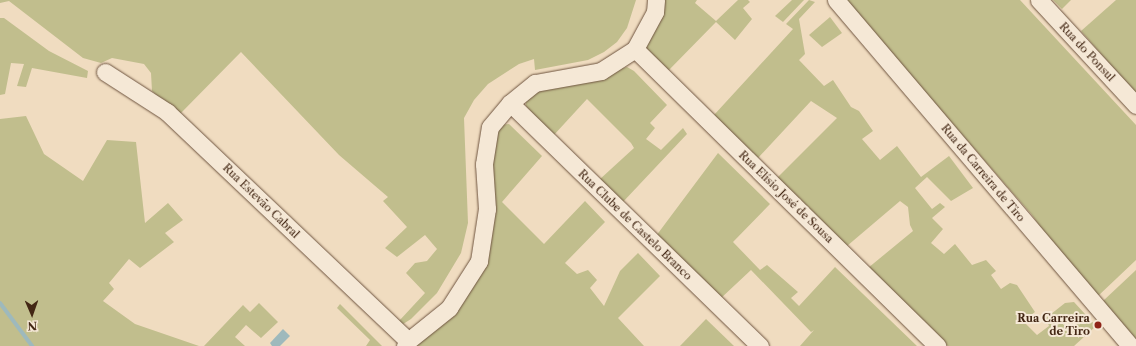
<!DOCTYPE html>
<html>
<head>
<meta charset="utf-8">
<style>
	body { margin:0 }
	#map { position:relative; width:1136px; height:346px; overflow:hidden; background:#f0dcc0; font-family:"Libre Caslon Text",serif }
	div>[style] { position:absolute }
	.green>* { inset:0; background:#c1be8d }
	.water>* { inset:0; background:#9eb9bc }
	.stream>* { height:4px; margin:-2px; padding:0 2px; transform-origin:2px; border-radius:2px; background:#9eb9bc }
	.roads { filter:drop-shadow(0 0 1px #6e543f) drop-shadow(0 0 1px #6e543f) }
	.minor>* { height:17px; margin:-8.5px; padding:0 8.5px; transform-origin:8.5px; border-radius:8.5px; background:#f5e8d6 }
	.dots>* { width:11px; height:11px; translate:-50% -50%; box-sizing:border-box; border:2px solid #f5e8d6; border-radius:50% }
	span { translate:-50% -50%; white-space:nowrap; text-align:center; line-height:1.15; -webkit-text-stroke:4px #f5e8d6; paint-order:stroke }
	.street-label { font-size:11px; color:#432714 }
	.poi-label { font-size:11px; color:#432714; font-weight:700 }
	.right { translate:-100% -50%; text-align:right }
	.north { position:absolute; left:12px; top:294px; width:40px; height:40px; -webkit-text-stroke:3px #f5e8d6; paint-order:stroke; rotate:178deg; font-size:11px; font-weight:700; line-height:16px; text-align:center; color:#432714 }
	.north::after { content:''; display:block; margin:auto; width:14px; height:18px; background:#432714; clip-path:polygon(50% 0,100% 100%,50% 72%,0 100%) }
</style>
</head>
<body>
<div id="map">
	<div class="green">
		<i style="clip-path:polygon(0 0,636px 0,627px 28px,617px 42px,604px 52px,588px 60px,535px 70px,534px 59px,519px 64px,488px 84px,474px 100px,464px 118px,468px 223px,461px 253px,437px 293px,411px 319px,400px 326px,399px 321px,425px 293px,406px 273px,415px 263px,427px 261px,437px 249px,425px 235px,397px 257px,385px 248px,407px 227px,383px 201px,388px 197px,339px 155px,241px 52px,178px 116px,152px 91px,151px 73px,144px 64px,112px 58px,101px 63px,83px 58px,9px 1px,0 3px)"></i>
		<i style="clip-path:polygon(665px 0,697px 0,695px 3px,716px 21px,738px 0,748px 0,750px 2px,743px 8px,752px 19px,735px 40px,716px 22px,667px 72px,644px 48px,659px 20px)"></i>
		<i style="clip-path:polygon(792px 0,804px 0,783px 22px,775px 16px)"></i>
		<i style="clip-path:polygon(809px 0,815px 2px,799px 19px,805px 54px,799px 60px,824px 86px,833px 80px,851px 107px,859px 111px,873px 131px,862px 139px,880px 160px,897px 146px,921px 177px,949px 156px,973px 188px,951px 201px,927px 177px,915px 188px,932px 209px,940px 203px,945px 207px,932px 218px,943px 229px,931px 243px,944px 254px,955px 244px,972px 265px,986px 260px,996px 271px,991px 275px,1001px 289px,1010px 283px,1017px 285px,1035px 312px,1023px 321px,1037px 335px,1049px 326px,1046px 318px,1065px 303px,1074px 302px,1096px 326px,1074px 346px,948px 346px,868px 268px,913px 231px,910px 225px,908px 207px,900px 201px,847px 246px,776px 179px,837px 118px,811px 101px,758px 158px,714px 115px,793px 29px,786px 24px)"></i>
		<i style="clip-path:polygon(845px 0,1020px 0,1136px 125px,1136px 260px,1098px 296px,1054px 247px,1032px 215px)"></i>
		<i style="clip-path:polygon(1053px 0,1071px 0,1062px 9px)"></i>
		<i style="clip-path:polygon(1116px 0,1136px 0,1136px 94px,1081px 31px)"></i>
		<i style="clip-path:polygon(830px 17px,842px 33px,822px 47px,809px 35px)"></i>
		<i style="clip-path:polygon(0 18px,4px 18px,49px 51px,88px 71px,87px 78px,32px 68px,26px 87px,17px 86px,24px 64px,11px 63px,5px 94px,0 95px)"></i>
		<i style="clip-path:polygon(627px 67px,634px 71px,667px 105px,650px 123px,655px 128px,646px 139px,661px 150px,683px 128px,687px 134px,622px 203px,599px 180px,634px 148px,631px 143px,587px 99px,553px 136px,526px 106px,526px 95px,535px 90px)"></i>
		<i style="clip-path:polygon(26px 116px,44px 154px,83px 181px,107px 140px,136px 142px,145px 223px,168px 203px,183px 220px,165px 233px,174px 242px,140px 268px,129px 259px,109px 283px,114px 289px,103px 301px,135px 324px,199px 346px,0 346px,0 119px)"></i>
		<i style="clip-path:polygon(509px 124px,542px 156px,502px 202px,544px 244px,585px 201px,605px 222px,565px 263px,577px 274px,588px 270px,597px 280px,590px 288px,604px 306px,620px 271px,638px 253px,660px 276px,618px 318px,644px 346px,414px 346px,464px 302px,483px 268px,492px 147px,500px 125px)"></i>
		<i style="clip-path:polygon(718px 153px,770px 204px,733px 242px,760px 270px,767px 265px,798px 292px,791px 298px,799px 306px,835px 267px,917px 346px,800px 346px,814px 330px,811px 332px,751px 270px,720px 299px,656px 236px)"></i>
		<i style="clip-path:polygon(1136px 270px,1136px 339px,1103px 301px)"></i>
		<i style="clip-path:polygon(259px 303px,278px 322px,261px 338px,246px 325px,235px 337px,245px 346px,204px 346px,243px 305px,250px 312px)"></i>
		<i style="clip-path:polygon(340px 304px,382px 346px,366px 346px,370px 340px,337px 308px)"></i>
		<i style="clip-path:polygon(706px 319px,734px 346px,680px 346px)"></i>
	</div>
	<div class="water">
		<i style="clip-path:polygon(283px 329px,290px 336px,280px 346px,272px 346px,270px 343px)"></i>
	</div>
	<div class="stream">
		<i style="left:0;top:303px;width:54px;rotate:53.3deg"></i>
	</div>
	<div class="roads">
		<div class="minor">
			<i style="left:836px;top:0;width:454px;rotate:49.6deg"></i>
			<i style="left:1039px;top:0;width:143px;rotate:47.3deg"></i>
			<i style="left:635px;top:49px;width:424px;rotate:44.5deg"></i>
			<i style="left:105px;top:72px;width:74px;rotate:32.8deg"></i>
			<i style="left:167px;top:112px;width:332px;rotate:43.5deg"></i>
			<i style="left:510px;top:103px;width:349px;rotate:44.2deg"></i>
			<i style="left:405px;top:346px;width:6px;rotate:-59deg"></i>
			<i style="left:408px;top:341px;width:53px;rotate:-38.8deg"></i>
			<i style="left:449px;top:308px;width:56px;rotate:-57.4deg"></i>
			<i style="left:479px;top:261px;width:53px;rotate:-81.3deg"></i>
			<i style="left:487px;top:209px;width:45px;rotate:-93.8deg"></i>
			<i style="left:484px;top:164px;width:37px;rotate:-81deg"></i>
			<i style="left:490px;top:127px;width:31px;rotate:-50deg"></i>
			<i style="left:510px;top:103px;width:32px;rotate:-39deg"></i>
			<i style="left:535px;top:83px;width:67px;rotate:-10.3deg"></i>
			<i style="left:601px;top:71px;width:40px;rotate:-32.9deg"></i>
			<i style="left:635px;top:49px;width:42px;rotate:-61.6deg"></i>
			<i style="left:655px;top:12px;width:12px;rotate:-85deg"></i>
		</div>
	</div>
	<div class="dots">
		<i style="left:1098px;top:325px;background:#8f2418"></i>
	</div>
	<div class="street-label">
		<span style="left:1087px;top:52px;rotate:47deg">Rua do Ponsul</span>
		<span style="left:983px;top:173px;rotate:50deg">Rua da Carreira de Tiro</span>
		<span style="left:786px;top:197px;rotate:44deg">Rua Elísio José de Sousa</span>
		<span style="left:261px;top:201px;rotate:44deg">Rua Estevão Cabral</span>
		<span style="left:635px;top:225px;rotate:44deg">Rua Clube de Castelo Branco</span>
	</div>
	<div class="poi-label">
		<span class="right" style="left:1090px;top:325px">Rua Carreira<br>de Tiro</span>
	</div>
	<div class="north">N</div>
</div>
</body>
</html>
